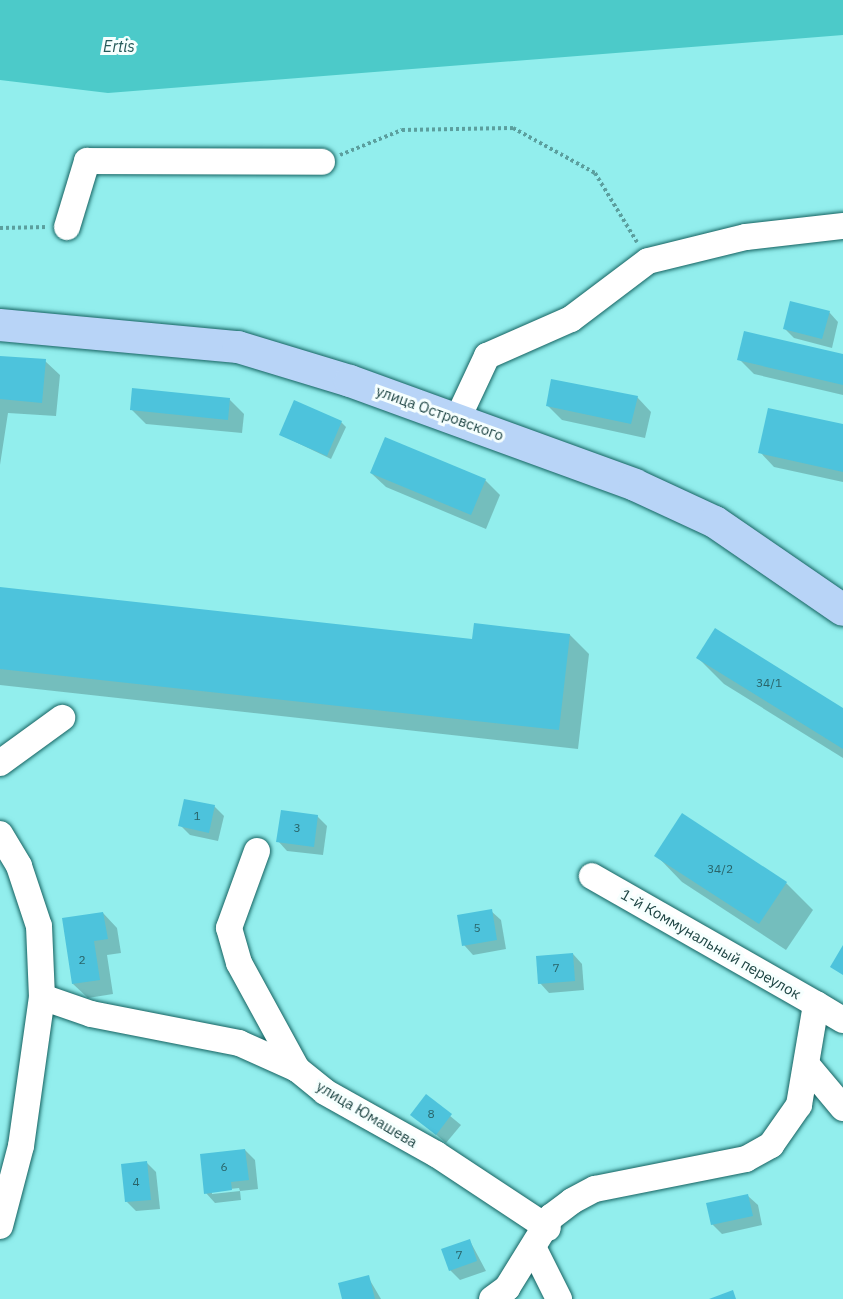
<!DOCTYPE html>
<html>
<head>
<meta charset="utf-8">
<style>
	body { margin:0 }
	#map { position:relative; width:843px; height:1299px; overflow:hidden; background:#92eeed; font-family:"IBM Plex Sans",sans-serif }
	div>[style] { position:absolute }
	.water>* { inset:0; background:#4ccac9 }
	.shadow>* { inset:0; background:#0003 }
	.building>* { inset:0; background:#4dc3dc }
	.path>* { height:4px; margin-top:-2px; transform-origin:0; background:repeating-linear-gradient(90deg,#5b9f9e 0 3px,transparent 0 6px) }
	.roads { filter:drop-shadow(0 0 2px #156261) drop-shadow(0 0 2px #156261) }
	.minor>* { height:26px; margin:-13px; padding:0 13px; transform-origin:13px; border-radius:13px; background:#fff }
	.major>* { height:32px; margin:-16px; padding:0 16px; transform-origin:16px; border-radius:16px; background:#b8d4f7 }
	span { translate:-50% -50%; white-space:nowrap; text-align:center; line-height:1.15; -webkit-text-stroke:6px #f6fffe; paint-order:stroke }
	.number-label { font-size:12px; color:#296469 }
	.number-label span { -webkit-text-stroke-width:0 }
	.street-label { font-size:15px; color:#1d4443 }
	.water-label { font-size:16px; color:#255a59; font-style:italic }
</style>
</head>
<body>
<div id="map">
	<div class="water">
		<i style="clip-path:polygon(0 0,843px 0,843px 35px,108px 93px,0 80px)"></i>
	</div>
	<div class="shadow">
		<i style="clip-path:polygon(829px 312px,838px 322px,832px 348px,794px 338px,785px 329px)"></i>
		<i style="clip-path:polygon(843px 356px,843px 395px,754px 374px,739px 359px)"></i>
		<i style="clip-path:polygon(0 357px,45px 361px,60px 375px,56px 416px,8px 413px,0 465px)"></i>
		<i style="clip-path:polygon(637px 397px,651px 412px,645px 438px,562px 420px,547px 405px)"></i>
		<i style="clip-path:polygon(229px 399px,244px 414px,242px 433px,146px 424px,132px 410px)"></i>
		<i style="clip-path:polygon(341px 422px,346px 427px,331px 459px,281px 435px)"></i>
		<i style="clip-path:polygon(843px 426px,843px 482px,774px 467px,760px 452px)"></i>
		<i style="clip-path:polygon(371px 473px,485px 480px,500px 495px,486px 529px,386px 487px)"></i>
		<i style="clip-path:polygon(0 589px,474px 641px,570px 635px,589px 654px,578px 749px,0 685px)"></i>
		<i style="clip-path:polygon(698px 658px,843px 709px,843px 758px,724px 684px)"></i>
		<i style="clip-path:polygon(214px 806px,224px 816px,218px 841px,190px 835px,180px 825px)"></i>
		<i style="clip-path:polygon(317px 816px,327px 826px,323px 855px,287px 851px,278px 841px)"></i>
		<i style="clip-path:polygon(656px 855px,786px 883px,813px 910px,786px 950px,682px 882px)"></i>
		<i style="clip-path:polygon(491px 911px,501px 920px,506px 949px,473px 955px,464px 945px)"></i>
		<i style="clip-path:polygon(103px 913px,117px 928px,121px 953px,107px 955px,113px 994px,88px 998px,73px 984px)"></i>
		<i style="clip-path:polygon(573px 954px,582px 964px,584px 990px,549px 993px,540px 983px)"></i>
		<i style="clip-path:polygon(426px 1096px,461px 1125px,446px 1143px,412px 1114px)"></i>
		<i style="clip-path:polygon(evenodd,245px 1150px,255px 1160px,258px 1189px,240px 1191px,241px 1200px,215px 1203px,206px 1193px,245px 1150px,239px 1188px,240px 1191px,212px 1194px,212px 1191px,239px 1188px)"></i>
		<i style="clip-path:polygon(147px 1163px,156px 1172px,160px 1209px,136px 1211px,127px 1202px)"></i>
		<i style="clip-path:polygon(748px 1196px,758px 1205px,762px 1225px,722px 1234px,712px 1224px)"></i>
		<i style="clip-path:polygon(470px 1241px,486px 1271px,460px 1280px,450px 1270px)"></i>
		<i style="clip-path:polygon(368px 1277px,381px 1299px,344px 1299px)"></i>
	</div>
	<div class="building">
		<i style="clip-path:polygon(790px 301px,830px 311px,822px 339px,783px 329px)"></i>
		<i style="clip-path:polygon(744px 331px,843px 354px,843px 385px,737px 360px)"></i>
		<i style="clip-path:polygon(0 356px,46px 359px,42px 403px,0 399px)"></i>
		<i style="clip-path:polygon(551px 379px,638px 396px,631px 424px,546px 406px)"></i>
		<i style="clip-path:polygon(132px 388px,230px 398px,228px 420px,130px 410px)"></i>
		<i style="clip-path:polygon(294px 400px,342px 421px,327px 456px,279px 435px)"></i>
		<i style="clip-path:polygon(768px 408px,843px 424px,843px 472px,758px 453px)"></i>
		<i style="clip-path:polygon(385px 437px,486px 479px,471px 515px,370px 473px)"></i>
		<i style="clip-path:polygon(0 587px,472px 639px,474px 623px,570px 634px,559px 730px,0 669px)"></i>
		<i style="clip-path:polygon(715px 628px,843px 708px,843px 749px,696px 658px)"></i>
		<i style="clip-path:polygon(184px 799px,215px 805px,209px 833px,178px 826px)"></i>
		<i style="clip-path:polygon(281px 810px,318px 815px,314px 847px,276px 842px)"></i>
		<i style="clip-path:polygon(682px 813px,787px 882px,759px 924px,654px 856px)"></i>
		<i style="clip-path:polygon(492px 909px,497px 940px,462px 946px,457px 915px)"></i>
		<i style="clip-path:polygon(103px 912px,108px 939px,94px 941px,100px 980px,72px 984px,62px 918px)"></i>
		<i style="clip-path:polygon(843px 945px,843px 975px,830px 967px)"></i>
		<i style="clip-path:polygon(573px 953px,575px 981px,538px 984px,536px 956px)"></i>
		<i style="clip-path:polygon(426px 1094px,452px 1114px,436px 1135px,410px 1115px)"></i>
		<i style="clip-path:polygon(245px 1149px,249px 1180px,231px 1182px,232px 1190px,204px 1194px,200px 1154px)"></i>
		<i style="clip-path:polygon(147px 1161px,151px 1200px,125px 1202px,121px 1164px)"></i>
		<i style="clip-path:polygon(748px 1194px,753px 1216px,711px 1225px,706px 1203px)"></i>
		<i style="clip-path:polygon(470px 1239px,477px 1261px,449px 1271px,441px 1249px)"></i>
		<i style="clip-path:polygon(369px 1275px,375px 1299px,342px 1299px,338px 1283px)"></i>
		<i style="clip-path:polygon(733px 1290px,736px 1299px,709px 1299px)"></i>
	</div>
	<div class="path">
		<i style="left:340px;top:155px;width:67px;rotate:-22deg"></i>
		<i style="left:402px;top:130px;width:111px;rotate:-1deg"></i>
		<i style="left:513px;top:128px;width:94px;rotate:28.8deg"></i>
		<i style="left:595px;top:173px;width:81px;rotate:58.7deg"></i>
		<i style="left:0;top:228px;width:47px;rotate:-1.2deg"></i>
	</div>
	<div class="roads">
		<div class="minor">
			<i style="left:67px;top:227px;width:69px;rotate:-73.1deg"></i>
			<i style="left:87px;top:161px;width:235px;rotate:0.2deg"></i>
			<i style="left:457px;top:420px;width:71px;rotate:-64.9deg"></i>
			<i style="left:487px;top:356px;width:92px;rotate:-23.8deg"></i>
			<i style="left:571px;top:319px;width:96px;rotate:-37deg"></i>
			<i style="left:648px;top:261px;width:101px;rotate:-13.8deg"></i>
			<i style="left:746px;top:237px;width:98px;rotate:-6.5deg"></i>
			<i style="left:0;top:763px;width:77px;rotate:-36deg"></i>
			<i style="left:0;top:834px;width:37px;rotate:59deg"></i>
			<i style="left:19px;top:866px;width:63px;rotate:71.6deg"></i>
			<i style="left:39px;top:926px;width:71px;rotate:87.6deg"></i>
			<i style="left:42px;top:997px;width:52px;rotate:19.1deg"></i>
			<i style="left:91px;top:1014px;width:151px;rotate:11.1deg"></i>
			<i style="left:239px;top:1043px;width:64px;rotate:24.1deg"></i>
			<i style="left:257px;top:851px;width:82px;rotate:110deg"></i>
			<i style="left:229px;top:928px;width:36px;rotate:74deg"></i>
			<i style="left:239px;top:963px;width:121px;rotate:61.3deg"></i>
			<i style="left:297px;top:1069px;width:36px;rotate:39deg"></i>
			<i style="left:325px;top:1092px;width:127px;rotate:29.2deg"></i>
			<i style="left:436px;top:1154px;width:134px;rotate:33.5deg"></i>
			<i style="left:816px;top:1004px;width:31px;rotate:31deg"></i>
			<i style="left:807px;top:1065px;width:56px;rotate:50.1deg"></i>
			<i style="left:0;top:1226px;width:83px;rotate:-75.3deg"></i>
			<i style="left:21px;top:1146px;width:150px;rotate:-82deg"></i>
			<i style="left:534px;top:1249px;width:56px;rotate:63.4deg"></i>
			<i style="left:492px;top:1299px;width:19px;rotate:-36deg"></i>
			<i style="left:507px;top:1288px;width:84px;rotate:-58.2deg"></i>
			<i style="left:551px;top:1217px;width:26px;rotate:-37deg"></i>
			<i style="left:572px;top:1201px;width:26px;rotate:-28deg"></i>
			<i style="left:595px;top:1189px;width:154px;rotate:-11.2deg"></i>
			<i style="left:746px;top:1159px;width:29px;rotate:-29deg"></i>
			<i style="left:771px;top:1145px;width:49px;rotate:-55deg"></i>
			<i style="left:799px;top:1105px;width:102px;rotate:-80.4deg"></i>
			<i style="left:816px;top:1004px;width:258px;rotate:-150.3deg"></i>
		</div>
		<div class="major">
			<i style="left:0;top:325px;width:239px;rotate:5.3deg"></i>
			<i style="left:238px;top:347px;width:117px;rotate:16.9deg"></i>
			<i style="left:350px;top:381px;width:303px;rotate:20deg"></i>
			<i style="left:635px;top:485px;width:88px;rotate:24.8deg"></i>
			<i style="left:715px;top:522px;width:155px;rotate:34.5deg"></i>
		</div>
	</div>
	<div class="number-label">
		<span style="left:769px;top:683px">34/1</span>
		<span style="left:197px;top:816px">1</span>
		<span style="left:297px;top:828px">3</span>
		<span style="left:720px;top:869px">34/2</span>
		<span style="left:477px;top:928px">5</span>
		<span style="left:82px;top:960px">2</span>
		<span style="left:556px;top:968px">7</span>
		<span style="left:431px;top:1114px">8</span>
		<span style="left:224px;top:1167px">6</span>
		<span style="left:136px;top:1182px">4</span>
		<span style="left:459px;top:1255px">7</span>
	</div>
	<div class="street-label">
		<span style="left:440px;top:413px;rotate:20deg">улица Островского</span>
		<span style="left:711px;top:944px;rotate:30deg">1-й Коммунальный переулок</span>
		<span style="left:367px;top:1114px;rotate:31deg">улица Юмашева</span>
	</div>
	<div class="water-label">
		<span style="left:119px;top:46px">Ertis</span>
	</div>
</div>
</body>
</html>
